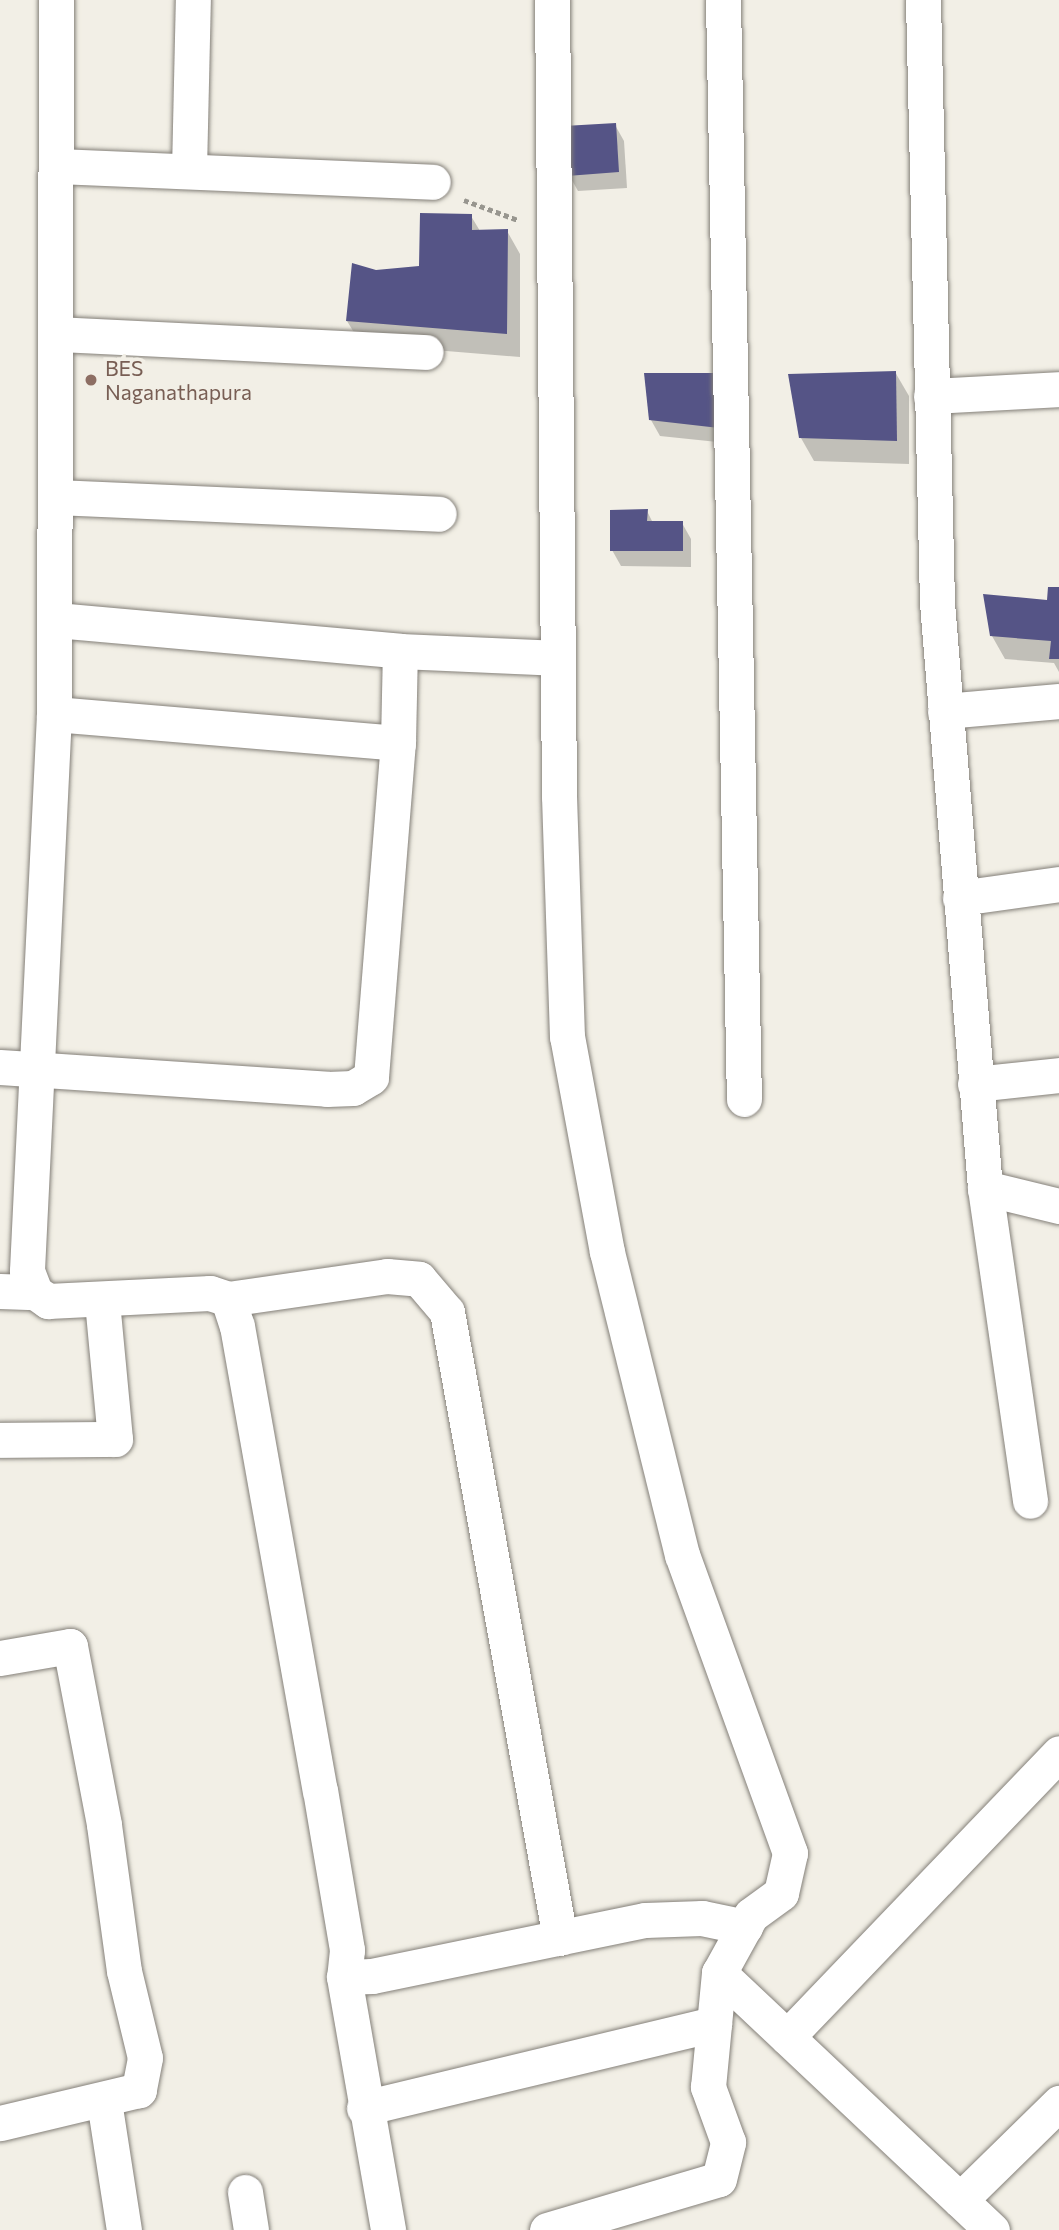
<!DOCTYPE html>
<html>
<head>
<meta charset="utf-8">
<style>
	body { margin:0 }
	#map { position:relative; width:1059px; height:2230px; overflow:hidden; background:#f2efe6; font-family:Commissioner,sans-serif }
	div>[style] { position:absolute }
	.shadow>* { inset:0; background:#0003 }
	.building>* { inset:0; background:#555486 }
	.path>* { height:4.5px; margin-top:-2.25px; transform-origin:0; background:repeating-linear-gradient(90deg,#98968f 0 5px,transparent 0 8.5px) }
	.roads { filter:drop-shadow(0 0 2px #848079) drop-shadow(0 0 2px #848079) }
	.street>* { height:35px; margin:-17.5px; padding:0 17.5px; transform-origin:17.5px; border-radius:17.5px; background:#fff }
	.dots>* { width:19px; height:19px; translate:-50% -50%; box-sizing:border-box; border:4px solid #f2efe6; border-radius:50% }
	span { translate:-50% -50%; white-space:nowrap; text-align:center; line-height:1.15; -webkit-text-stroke:7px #f2efe6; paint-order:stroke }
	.education-label { font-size:21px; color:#785e54 }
	.left { translate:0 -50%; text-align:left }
</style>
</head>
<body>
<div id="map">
	<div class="shadow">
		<i style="clip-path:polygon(615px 125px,624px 141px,627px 188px,578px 191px,569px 175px)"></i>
		<i style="clip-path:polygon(471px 216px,480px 231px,507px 231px,520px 254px,520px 357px,361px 344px,347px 321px,376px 272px,421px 267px)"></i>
		<i style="clip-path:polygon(895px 372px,909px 396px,909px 464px,814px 461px,801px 438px)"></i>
		<i style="clip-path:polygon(722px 375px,727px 443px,660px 436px,651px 420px)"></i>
		<i style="clip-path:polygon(647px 511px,653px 523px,682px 523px,691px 539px,691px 567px,621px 566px,612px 550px)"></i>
		<i style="clip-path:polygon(1059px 589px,1059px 672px,1054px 663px,1005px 659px,992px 636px,1048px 602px)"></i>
	</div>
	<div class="building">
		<i style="clip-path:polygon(616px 123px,619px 172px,567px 176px,564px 126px)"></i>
		<i style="clip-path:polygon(420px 213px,472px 214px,472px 230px,508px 229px,507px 334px,346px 321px,352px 263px,376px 270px,419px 266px)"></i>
		<i style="clip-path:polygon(896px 371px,897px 441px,799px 438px,788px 374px)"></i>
		<i style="clip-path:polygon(644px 373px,723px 373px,719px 428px,649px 420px)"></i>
		<i style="clip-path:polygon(648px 509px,647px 521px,683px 521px,683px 551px,610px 551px,610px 510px)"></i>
		<i style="clip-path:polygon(1048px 587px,1059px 587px,1059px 659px,1049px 659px,1051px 641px,990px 636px,983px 594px,1047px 600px)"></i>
	</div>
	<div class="path">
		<i style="left:464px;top:200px;width:58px;rotate:20.3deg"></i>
	</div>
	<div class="roads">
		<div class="street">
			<i style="left:56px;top:0;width:714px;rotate:90.16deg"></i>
			<i style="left:54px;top:714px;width:558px;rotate:92.78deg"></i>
			<i style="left:27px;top:1271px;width:22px;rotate:69deg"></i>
			<i style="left:35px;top:1292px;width:16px;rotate:35deg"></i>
			<i style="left:48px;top:1301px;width:162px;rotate:-2.8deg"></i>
			<i style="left:210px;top:1293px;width:19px;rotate:18deg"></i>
			<i style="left:228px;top:1299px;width:28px;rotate:72deg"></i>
			<i style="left:237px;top:1326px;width:471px;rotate:79.9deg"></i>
			<i style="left:320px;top:1790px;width:162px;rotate:80.4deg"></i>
			<i style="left:347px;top:1950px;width:27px;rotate:96deg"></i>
			<i style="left:344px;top:1977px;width:28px;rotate:-2deg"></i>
			<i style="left:372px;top:1976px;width:279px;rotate:-11.6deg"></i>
			<i style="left:645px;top:1920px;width:57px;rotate:-2deg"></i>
			<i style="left:702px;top:1918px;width:44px;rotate:11.8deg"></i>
			<i style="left:723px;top:0;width:1099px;rotate:88.91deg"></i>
			<i style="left:923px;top:0;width:603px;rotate:88.67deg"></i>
			<i style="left:937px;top:603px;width:587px;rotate:85.31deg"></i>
			<i style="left:985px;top:1188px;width:316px;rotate:81.8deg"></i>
			<i style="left:57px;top:166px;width:376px;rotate:2.4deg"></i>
			<i style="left:189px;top:170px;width:170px;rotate:-88.7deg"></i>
			<i style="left:57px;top:334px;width:369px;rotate:2.8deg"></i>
			<i style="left:931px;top:396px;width:128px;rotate:-3.1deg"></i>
			<i style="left:56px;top:497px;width:383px;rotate:2.5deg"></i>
			<i style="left:56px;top:620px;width:345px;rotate:5.1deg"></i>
			<i style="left:400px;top:651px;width:158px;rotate:2.5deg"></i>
			<i style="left:945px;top:711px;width:114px;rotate:-5deg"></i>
			<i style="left:54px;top:714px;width:345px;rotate:4.8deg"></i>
			<i style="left:398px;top:743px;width:92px;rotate:-88.8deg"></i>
			<i style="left:960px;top:898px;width:100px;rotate:-8deg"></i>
			<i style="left:0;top:1067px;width:328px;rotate:3.8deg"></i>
			<i style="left:327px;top:1089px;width:26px;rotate:-2deg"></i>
			<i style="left:353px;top:1088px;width:21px;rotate:-31deg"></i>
			<i style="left:371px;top:1077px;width:335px;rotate:-85.4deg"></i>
			<i style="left:975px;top:1084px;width:84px;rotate:-6.1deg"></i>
			<i style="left:985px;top:1188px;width:76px;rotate:13.7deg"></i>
			<i style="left:0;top:1291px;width:35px;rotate:2deg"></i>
			<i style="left:228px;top:1299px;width:161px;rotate:-8.2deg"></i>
			<i style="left:387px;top:1276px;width:32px;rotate:5deg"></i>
			<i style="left:419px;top:1279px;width:43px;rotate:49.7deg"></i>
			<i style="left:447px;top:1312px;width:636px;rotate:79.77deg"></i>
			<i style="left:0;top:1440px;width:115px;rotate:-0.5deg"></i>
			<i style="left:115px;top:1439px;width:138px;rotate:-95.4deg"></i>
			<i style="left:0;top:1658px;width:71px;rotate:-9.7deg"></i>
			<i style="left:70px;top:1646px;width:182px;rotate:79.2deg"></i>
			<i style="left:104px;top:1825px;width:147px;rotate:82.2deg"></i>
			<i style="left:124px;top:1971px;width:89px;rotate:76.4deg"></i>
			<i style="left:145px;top:2058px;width:33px;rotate:101deg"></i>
			<i style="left:139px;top:2090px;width:143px;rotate:166.6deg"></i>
			<i style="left:719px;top:1973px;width:375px;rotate:43.3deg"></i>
			<i style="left:344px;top:1977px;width:257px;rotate:80.1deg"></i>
			<i style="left:787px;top:2037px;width:393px;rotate:-46.2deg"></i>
			<i style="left:104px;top:2101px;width:131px;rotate:81.2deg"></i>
			<i style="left:364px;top:2108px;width:360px;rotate:-13.5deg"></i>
			<i style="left:245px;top:2192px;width:38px;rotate:81deg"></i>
			<i style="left:960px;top:2200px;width:139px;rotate:-44.4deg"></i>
			<i style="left:547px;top:2230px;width:179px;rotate:-16.5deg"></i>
			<i style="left:719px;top:2179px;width:38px;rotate:-76deg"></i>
			<i style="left:728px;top:2142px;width:59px;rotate:-110deg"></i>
			<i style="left:708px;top:2087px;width:115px;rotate:-84.5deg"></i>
			<i style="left:719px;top:1973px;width:66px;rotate:-61.1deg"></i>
			<i style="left:751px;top:1915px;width:37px;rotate:-36deg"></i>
			<i style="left:781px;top:1893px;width:41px;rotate:-77.3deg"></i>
			<i style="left:790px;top:1853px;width:317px;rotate:-109.9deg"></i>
			<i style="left:682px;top:1555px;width:312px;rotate:-103.9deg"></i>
			<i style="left:607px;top:1252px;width:219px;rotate:-100.5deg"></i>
			<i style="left:567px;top:1037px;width:241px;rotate:-91.9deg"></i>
			<i style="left:559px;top:796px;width:796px;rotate:-90.5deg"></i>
		</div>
	</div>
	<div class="dots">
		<i style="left:91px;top:380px;background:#8d6e63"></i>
	</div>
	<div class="education-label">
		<span class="left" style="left:105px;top:380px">BES<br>Naganathapura</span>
	</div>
</div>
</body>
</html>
